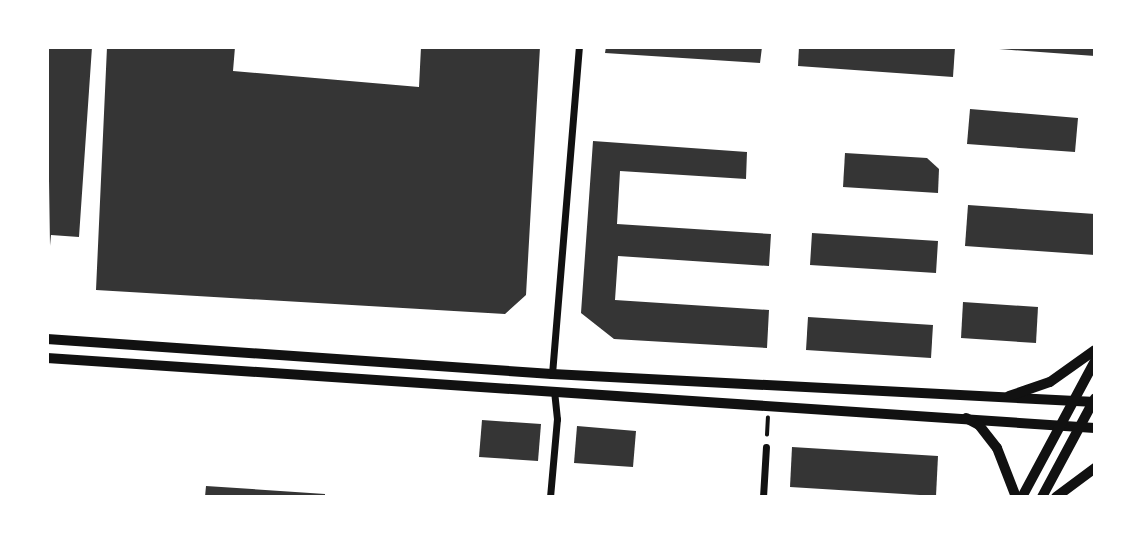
<!DOCTYPE html>
<html>
<head>
<meta charset="utf-8">
<style>
	body { margin:0 }
	#map { position:relative; width:1142px; height:544px; overflow:hidden; background:#fff; font-family:"IBM Plex Sans",sans-serif }
	div>[style] { position:absolute }
	.building>* { inset:0; background:#353535 }
	.path>* { height:3.5px; margin:-1.75px; padding:0 1.75px; transform-origin:1.75px; border-radius:1.75px; background:#111 }
	.minor>* { height:7px; margin:-3.5px; padding:0 3.5px; transform-origin:3.5px; border-radius:3.5px; background:#111 }
	.tertiary>* { height:10px; margin:-5px; padding:0 5px; transform-origin:5px; border-radius:5px; background:#111 }
	span { translate:-50% -50%; white-space:nowrap; text-align:center; line-height:1.15; -webkit-text-stroke:5px #fff; paint-order:stroke }
	.frame { position:absolute; inset:0; border:49px solid #fff; pointer-events:none }
</style>
</head>
<body>
<div id="map">
	<div class="building">
		<i style="clip-path:polygon(47px 47px,92px 47px,79px 237px,51px 235px,50px 246px)"></i>
		<i style="clip-path:polygon(107px 47px,235px 47px,233px 71px,419px 87px,421px 47px,540px 47px,526px 295px,505px 314px,96px 290px)"></i>
		<i style="clip-path:polygon(606px 47px,762px 47px,760px 63px,605px 53px)"></i>
		<i style="clip-path:polygon(799px 47px,955px 47px,953px 77px,798px 66px)"></i>
		<i style="clip-path:polygon(999px 47px,1095px 47px,1095px 56px,999px 49px)"></i>
		<i style="clip-path:polygon(970px 109px,1078px 118px,1075px 152px,967px 144px)"></i>
		<i style="clip-path:polygon(593px 141px,747px 152px,746px 179px,620px 171px,617px 224px,771px 234px,769px 266px,618px 256px,615px 300px,769px 310px,767px 348px,614px 339px,581px 313px)"></i>
		<i style="clip-path:polygon(845px 153px,927px 158px,939px 169px,938px 193px,843px 187px)"></i>
		<i style="clip-path:polygon(968px 205px,1095px 214px,1095px 255px,965px 246px)"></i>
		<i style="clip-path:polygon(812px 233px,938px 241px,936px 273px,810px 265px)"></i>
		<i style="clip-path:polygon(963px 302px,1038px 307px,1036px 343px,961px 338px)"></i>
		<i style="clip-path:polygon(808px 317px,933px 325px,931px 358px,806px 350px)"></i>
		<i style="clip-path:polygon(482px 420px,541px 424px,538px 461px,479px 457px)"></i>
		<i style="clip-path:polygon(577px 426px,636px 431px,633px 467px,574px 463px)"></i>
		<i style="clip-path:polygon(792px 447px,938px 456px,936px 496px,790px 487px)"></i>
		<i style="clip-path:polygon(206px 486px,325px 494px,325px 497px,205px 497px)"></i>
	</div>
	<div class="path">
		<i style="left:767px;top:435px;width:17px;rotate:-87deg"></i>
	</div>
	<div class="minor">
		<i style="left:552px;top:374px;width:328px;rotate:-85.3deg"></i>
		<i style="left:550px;top:497px;width:78px;rotate:-84.9deg"></i>
		<i style="left:557px;top:419px;width:28px;rotate:-96deg"></i>
		<i style="left:763px;top:497px;width:50px;rotate:-86.6deg"></i>
	</div>
	<div class="tertiary">
		<i style="left:47px;top:339px;width:506px;rotate:3.96deg"></i>
		<i style="left:552px;top:374px;width:544px;rotate:2.95deg"></i>
		<i style="left:47px;top:358px;width:1050px;rotate:3.82deg"></i>
		<i style="left:1009px;top:396px;width:43px;rotate:-18.9deg"></i>
		<i style="left:1050px;top:382px;width:55px;rotate:-35.4deg"></i>
		<i style="left:966px;top:418px;width:15px;rotate:28deg"></i>
		<i style="left:979px;top:425px;width:29px;rotate:52deg"></i>
		<i style="left:997px;top:448px;width:53px;rotate:68.8deg"></i>
		<i style="left:1022px;top:497px;width:154px;rotate:-61.8deg"></i>
		<i style="left:1042px;top:497px;width:112px;rotate:-61.8deg"></i>
		<i style="left:1056px;top:497px;width:49px;rotate:-36.6deg"></i>
	</div>
	<div class="frame"></div>
</div>
</body>
</html>
